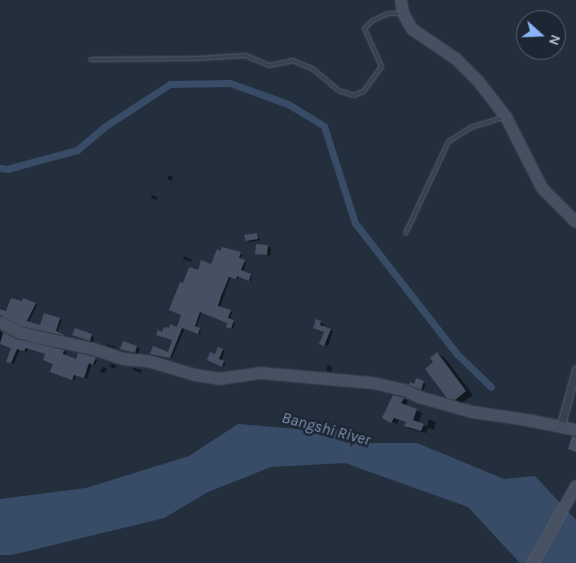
<!DOCTYPE html>
<html>
<head>
<meta charset="utf-8">
<style>
	body { margin:0 }
	#map { position:relative; width:576px; height:563px; overflow:hidden; background:#242f3e; font-family:Karla,sans-serif }
	div>[style] { position:absolute }
	.water>* { inset:0; background:#394c67 }
	.shadow>* { inset:0; background:#0007 }
	.canal>* { height:7px; margin:-3.5px; padding:0 3.5px; transform-origin:3.5px; border-radius:3.5px; background:#394c67 }
	.building>* { inset:0; background:#455162 }
	.roads { filter:drop-shadow(0 0 1px #565f6c) drop-shadow(0 0 1px #565f6c) }
	.lane>* { height:3px; margin:-1.5px; padding:0 1.5px; transform-origin:1.5px; border-radius:1.5px; background:#38414e }
	.street>* { height:7px; margin:-3.5px; padding:0 3.5px; transform-origin:3.5px; border-radius:3.5px; background:#38414e }
	.secondary>* { height:10px; margin:-5px; padding:0 5px; transform-origin:5px; border-radius:5px; background:#465061 }
	span { translate:-50% -50%; white-space:nowrap; text-align:center; line-height:1.15; -webkit-text-stroke:5px #1d2633; paint-order:stroke }
	.water-label { font-size:16px; color:#7c92b1; font-style:italic }
	.north { position:absolute; left:516px; top:10px; width:50px; height:50px; box-sizing:border-box; background:#1d2633; border:1px solid #59626f; border-radius:50%; rotate:110deg; font-size:14px; font-weight:700; line-height:20px; text-align:center; color:#b4bcc9 }
	.north::after { content:''; display:block; margin:auto; width:18px; height:22px; background:#8ab4f8; clip-path:polygon(50% 0,100% 100%,50% 72%,0 100%) }
</style>
</head>
<body>
<div id="map">
	<div class="water">
		<i style="clip-path:polygon(238px 424px,309px 430px,323px 425px,371px 443px,417px 443px,504px 479px,535px 476px,576px 520px,576px 563px,520px 563px,468px 507px,345px 463px,271px 467px,208px 492px,164px 518px,12px 555px,0 555px,0 499px,86px 488px,189px 456px)"></i>
	</div>
	<div class="shadow">
		<i style="clip-path:polygon(169px 175px,173px 177px,172px 181px,167px 179px)"></i>
		<i style="clip-path:polygon(152px 195px,158px 197px,156px 200px,151px 198px)"></i>
		<i style="clip-path:polygon(257px 234px,260px 240px,250px 242px,247px 241px)"></i>
		<i style="clip-path:polygon(268px 246px,271px 248px,270px 256px,256px 253px)"></i>
		<i style="clip-path:polygon(221px 252px,242px 254px,240px 260px,246px 263px,243px 272px,252px 276px,251px 281px,239px 276px,238px 279px,231px 277px,220px 307px,232px 312px,230px 320px,235px 322px,233px 329px,229px 328px,229px 323px,202px 312px,196px 328px,201px 330px,200px 334px,185px 328px,172px 358px,151px 354px,168px 353px,173px 340px,163px 334px,178px 328px,183px 314px,184px 285px,199px 272px,212px 266px)"></i>
		<i style="clip-path:polygon(184px 256px,192px 260px,191px 262px,183px 259px)"></i>
		<i style="clip-path:polygon(35px 304px,37px 305px,29px 322px,41px 327px,60px 319px,62px 320px,57px 333px,6px 316px,0 317px,0 308px,7px 311px)"></i>
		<i style="clip-path:polygon(316px 321px,324px 324px,323px 327px,333px 331px,328px 346px,324px 345px,325px 332px)"></i>
		<i style="clip-path:polygon(75px 330px,94px 337px,93px 342px,76px 336px)"></i>
		<i style="clip-path:polygon(0 331px,14px 339px,64px 351px,66px 352px,65px 356px,77px 360px,97px 360px,95px 365px,92px 364px,87px 379px,76px 375px,75px 380px,53px 373px,54px 363px,46px 354px,28px 348px,27px 352px,20px 349px,14px 364px,10px 362px,12px 348px,0 342px)"></i>
		<i style="clip-path:polygon(106px 344px,116px 347px,117px 349px,106px 345px)"></i>
		<i style="clip-path:polygon(137px 347px,140px 349px,138px 354px,122px 349px)"></i>
		<i style="clip-path:polygon(219px 349px,225px 351px,221px 361px,226px 364px,224px 367px,209px 359px,216px 355px)"></i>
		<i style="clip-path:polygon(438px 354px,445px 358px,473px 395px,462px 403px,448px 397px,435px 363px)"></i>
		<i style="clip-path:polygon(111px 364px,116px 365px,115px 369px,110px 367px)"></i>
		<i style="clip-path:polygon(328px 365px,332px 367px,331px 372px,326px 370px)"></i>
		<i style="clip-path:polygon(102px 367px,107px 368px,105px 373px,100px 372px)"></i>
		<i style="clip-path:polygon(134px 368px,142px 370px,141px 373px,133px 370px)"></i>
		<i style="clip-path:polygon(423px 383px,426px 384px,423px 390px,413px 386px)"></i>
		<i style="clip-path:polygon(404px 399px,408px 401px,406px 406px,422px 413px,418px 423px,427px 427px,429px 419px,433px 421px,436px 422px,434px 430px,428px 428px,426px 433px,410px 429px,406px 426px,407px 423px,399px 419px,397px 424px,383px 417px)"></i>
	</div>
	<div class="canal">
		<i style="left:0;top:168px;width:7px;rotate:8deg"></i>
		<i style="left:7px;top:169px;width:73px;rotate:-15.2deg"></i>
		<i style="left:77px;top:150px;width:35px;rotate:-40deg"></i>
		<i style="left:104px;top:127px;width:79px;rotate:-33.1deg"></i>
		<i style="left:170px;top:84px;width:60px;rotate:-1deg"></i>
		<i style="left:230px;top:83px;width:62px;rotate:19.9deg"></i>
		<i style="left:288px;top:104px;width:42px;rotate:31.4deg"></i>
		<i style="left:324px;top:126px;width:102px;rotate:72.3deg"></i>
		<i style="left:355px;top:223px;width:166px;rotate:52.1deg"></i>
		<i style="left:457px;top:354px;width:47px;rotate:44.1deg"></i>
	</div>
	<div class="building">
		<i style="clip-path:polygon(257px 233px,258px 239px,246px 241px,244px 235px)"></i>
		<i style="clip-path:polygon(256px 244px,268px 245px,267px 255px,255px 254px)"></i>
		<i style="clip-path:polygon(222px 247px,241px 252px,239px 258px,245px 260px,241px 270px,251px 274px,249px 281px,237px 276px,236px 279px,229px 277px,221px 296px,218px 306px,231px 310px,228px 318px,234px 320px,231px 329px,226px 327px,227px 323px,200px 312px,195px 326px,200px 328px,198px 334px,182px 328px,170px 358px,150px 354px,153px 346px,168px 352px,172px 340px,156px 335px,158px 330px,162px 332px,164px 327px,169px 328px,170px 324px,177px 327px,181px 315px,169px 310px,180px 282px,183px 283px,189px 267px,198px 270px,201px 260px,211px 264px,217px 249px,220px 251px)"></i>
		<i style="clip-path:polygon(11px 298px,22px 301px,23px 298px,36px 303px,27px 321px,40px 325px,44px 313px,60px 318px,56px 331px,66px 336px,21px 326px,0 315px,0 309px,6px 311px)"></i>
		<i style="clip-path:polygon(316px 319px,321px 321px,320px 325px,331px 329px,324px 346px,319px 344px,324px 332px,313px 328px)"></i>
		<i style="clip-path:polygon(75px 328px,92px 334px,90px 341px,72px 335px)"></i>
		<i style="clip-path:polygon(0 330px,16px 339px,64px 350px,63px 354px,76px 359px,78px 353px,96px 357px,93px 365px,89px 363px,84px 378px,74px 375px,72px 380px,50px 372px,53px 364px,43px 360px,45px 354px,26px 348px,24px 351px,17px 349px,11px 363px,6px 362px,11px 348px,0 344px,3px 333px)"></i>
		<i style="clip-path:polygon(123px 341px,137px 346px,135px 353px,120px 349px)"></i>
		<i style="clip-path:polygon(218px 347px,223px 349px,219px 359px,224px 361px,222px 367px,207px 360px,210px 352px,215px 354px)"></i>
		<i style="clip-path:polygon(437px 352px,466px 391px,455px 400px,447px 398px,425px 369px,433px 362px,430px 358px)"></i>
		<i style="clip-path:polygon(416px 378px,424px 381px,421px 390px,409px 385px,410px 382px,414px 384px)"></i>
		<i style="clip-path:polygon(393px 395px,404px 398px,401px 403px,417px 409px,413px 420px,424px 424px,421px 431px,404px 426px,406px 422px,394px 418px,391px 423px,382px 418px)"></i>
		<i style="clip-path:polygon(572px 436px,576px 437px,576px 452px,568px 449px)"></i>
	</div>
	<div class="roads">
		<div class="lane">
			<i style="left:90px;top:59px;width:107px;rotate:-0.5deg"></i>
			<i style="left:197px;top:58px;width:48px;rotate:-3.6deg"></i>
			<i style="left:245px;top:55px;width:26px;rotate:23deg"></i>
			<i style="left:269px;top:65px;width:24px;rotate:-12deg"></i>
			<i style="left:292px;top:60px;width:23px;rotate:23deg"></i>
			<i style="left:313px;top:69px;width:33px;rotate:40deg"></i>
			<i style="left:338px;top:90px;width:16px;rotate:18deg"></i>
			<i style="left:353px;top:95px;width:11px;rotate:-22deg"></i>
			<i style="left:363px;top:91px;width:31px;rotate:-54deg"></i>
			<i style="left:381px;top:66px;width:42px;rotate:-114.1deg"></i>
			<i style="left:364px;top:28px;width:11px;rotate:-45deg"></i>
			<i style="left:372px;top:20px;width:17px;rotate:-24deg"></i>
			<i style="left:388px;top:13px;width:12px"></i>
			<i style="left:405px;top:233px;width:102px;rotate:-64.9deg"></i>
			<i style="left:448px;top:141px;width:26px;rotate:-32deg"></i>
			<i style="left:470px;top:127px;width:34px;rotate:-17deg"></i>
		</div>
		<div class="street">
			<i style="left:565px;top:428px;width:8px;rotate:-113deg"></i>
			<i style="left:562px;top:421px;width:54px;rotate:-74.9deg"></i>
		</div>
		<div class="secondary">
			<i style="left:401px;top:0;width:13px;rotate:81deg"></i>
			<i style="left:403px;top:13px;width:18px;rotate:61deg"></i>
			<i style="left:412px;top:29px;width:53px;rotate:34.3deg"></i>
			<i style="left:456px;top:59px;width:33px;rotate:45deg"></i>
			<i style="left:479px;top:82px;width:44px;rotate:52.4deg"></i>
			<i style="left:506px;top:117px;width:80px;rotate:63.1deg"></i>
			<i style="left:542px;top:188px;width:48px;rotate:45deg"></i>
			<i style="left:0;top:322px;width:21px;rotate:29deg"></i>
			<i style="left:18px;top:332px;width:20px;rotate:15deg"></i>
			<i style="left:37px;top:337px;width:57px;rotate:12.1deg"></i>
			<i style="left:93px;top:349px;width:32px;rotate:18deg"></i>
			<i style="left:123px;top:359px;width:25px;rotate:5deg"></i>
			<i style="left:148px;top:361px;width:49px;rotate:16.6deg"></i>
			<i style="left:195px;top:375px;width:24px;rotate:9deg"></i>
			<i style="left:219px;top:379px;width:41px;rotate:-8.3deg"></i>
			<i style="left:260px;top:373px;width:113px;rotate:5.1deg"></i>
			<i style="left:373px;top:383px;width:32px;rotate:13deg"></i>
			<i style="left:404px;top:390px;width:17px;rotate:25deg"></i>
			<i style="left:419px;top:397px;width:55px;rotate:15.8deg"></i>
			<i style="left:472px;top:412px;width:56px;rotate:8.3deg"></i>
			<i style="left:527px;top:420px;width:50px;rotate:11.5deg"></i>
			<i style="left:533px;top:563px;width:88px;rotate:-60.8deg"></i>
		</div>
	</div>
	<div class="water-label">
		<span style="left:326px;top:429px;rotate:15deg">Bangshi River</span>
	</div>
	<div class="north">N</div>
</div>
</body>
</html>
